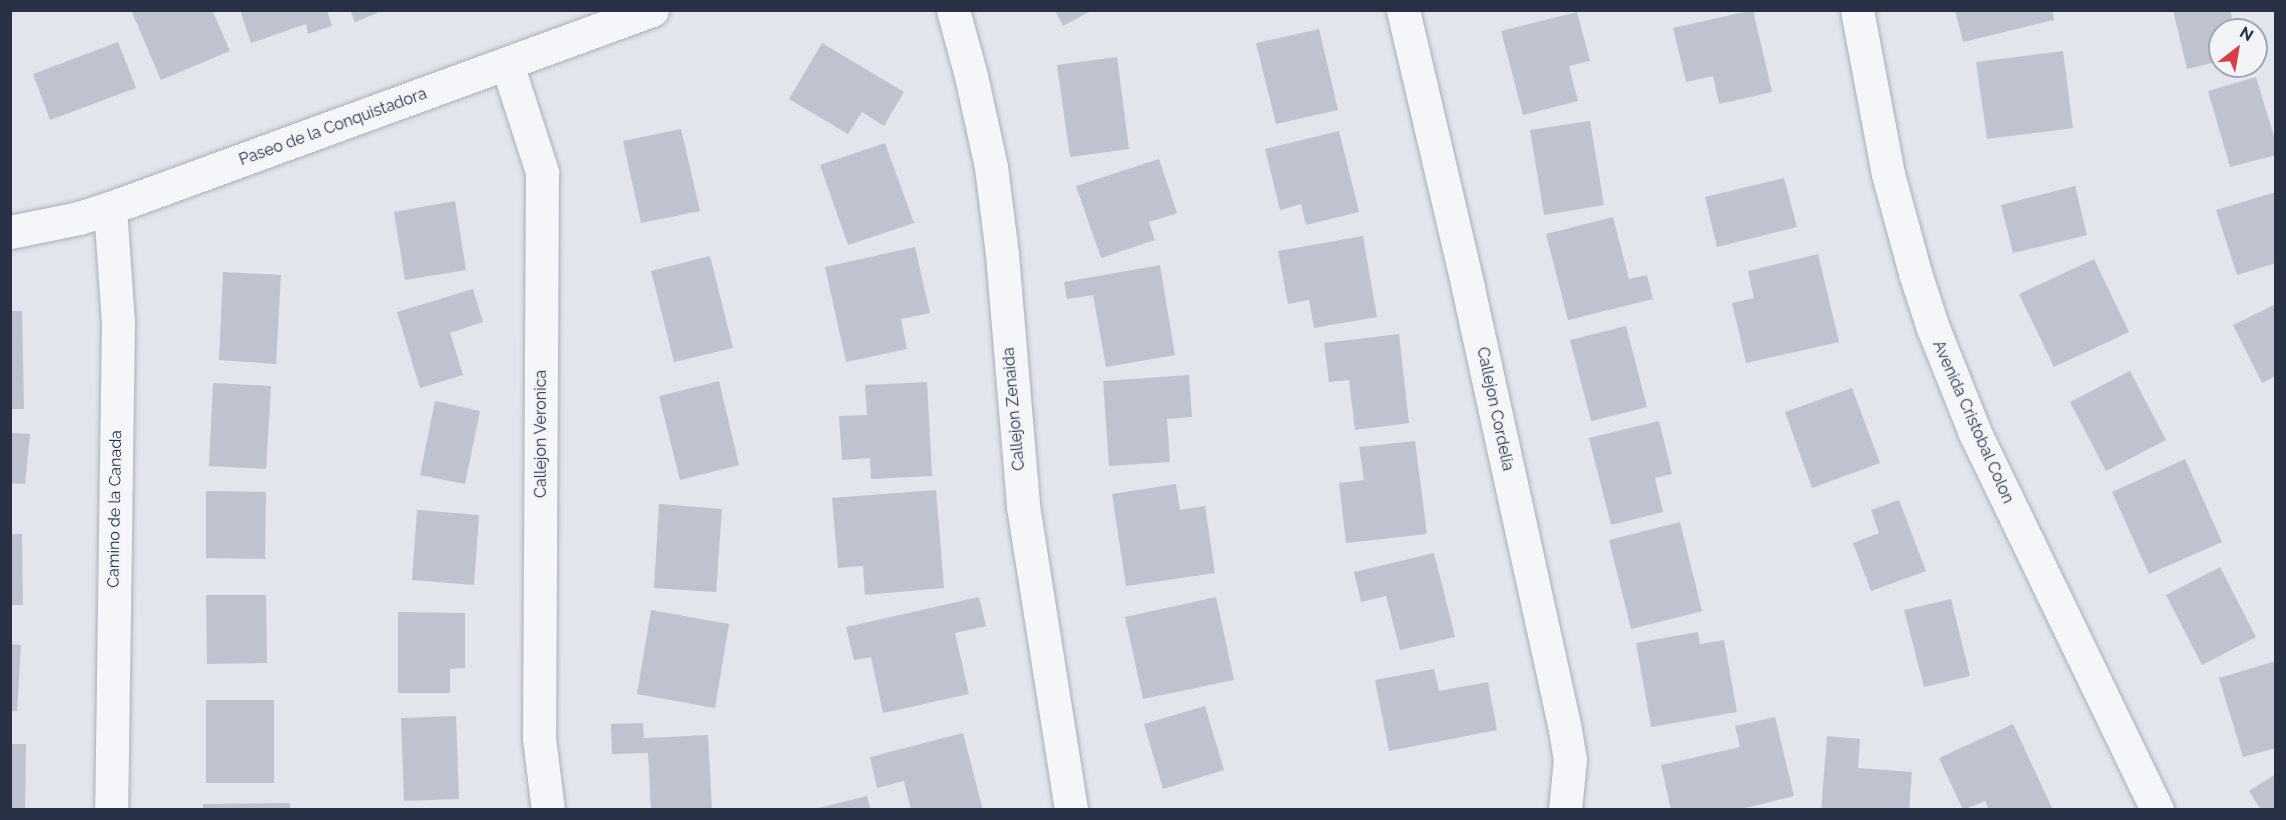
<!DOCTYPE html>
<html>
<head>
<meta charset="utf-8">
<style>
	body { margin:0 }
	#map { position:relative; width:2286px; height:820px; overflow:hidden; background:#e2e5eb; font-family:Raleway,sans-serif }
	div>[style] { position:absolute }
	.building>* { inset:0; background:#bfc3cf }
	.roads { filter:drop-shadow(0 0 2px #aaafb9) drop-shadow(0 0 2px #aaafb9) }
	.minor>* { height:33px; margin:-16.5px; padding:0 16.5px; transform-origin:16.5px; border-radius:16.5px; background:#f5f6f9 }
	.tertiary>* { height:33px; margin:-16.5px; padding:0 16.5px; transform-origin:16.5px; border-radius:16.5px; background:#f5f6f9 }
	span { translate:-50% -50%; white-space:nowrap; text-align:center; line-height:1.15; -webkit-text-stroke:4.5px #f2f4f8; paint-order:stroke }
	.street-label { font-size:16px; color:#283045 }
	.frame { position:absolute; inset:0; border:12px solid #283045; pointer-events:none }
	.north { position:absolute; left:2208px; top:18px; width:60px; height:60px; box-sizing:border-box; background:#f2f4f8; border:2px solid #a1a6b0; border-radius:50%; rotate:31deg; font-size:16px; font-weight:700; line-height:24px; text-align:center; color:#283045 }
	.north::after { content:''; display:block; margin:auto; width:21px; height:27px; background:#d93e46; clip-path:polygon(50% 0,100% 100%,50% 72%,0 100%) }
</style>
</head>
<body>
<div id="map">
	<div class="building">
		<i style="clip-path:polygon(131px 10px,212px 10px,230px 51px,161px 80px)"></i>
		<i style="clip-path:polygon(240px 10px,327px 10px,332px 26px,308px 34px,306px 24px,251px 43px)"></i>
		<i style="clip-path:polygon(350px 10px,382px 10px,382px 11px,355px 22px)"></i>
		<i style="clip-path:polygon(1055px 10px,1093px 10px,1063px 26px)"></i>
		<i style="clip-path:polygon(1753px 10px,1772px 92px,1719px 104px,1713px 76px,1686px 82px,1673px 28px)"></i>
		<i style="clip-path:polygon(1955px 10px,2052px 10px,2054px 20px,1963px 42px)"></i>
		<i style="clip-path:polygon(2173px 10px,2230px 10px,2235px 30px,2220px 30px,2220px 61px,2187px 69px)"></i>
		<i style="clip-path:polygon(1577px 12px,1590px 61px,1569px 66px,1578px 101px,1523px 115px,1501px 31px)"></i>
		<i style="clip-path:polygon(1319px 29px,1338px 110px,1276px 124px,1256px 43px)"></i>
		<i style="clip-path:polygon(118px 42px,136px 88px,50px 120px,33px 74px)"></i>
		<i style="clip-path:polygon(822px 43px,904px 92px,884px 126px,862px 112px,848px 134px,789px 99px)"></i>
		<i style="clip-path:polygon(2063px 51px,2073px 128px,1987px 139px,1976px 62px)"></i>
		<i style="clip-path:polygon(1117px 57px,1129px 149px,1070px 157px,1057px 65px)"></i>
		<i style="clip-path:polygon(2256px 77px,2276px 143px,2276px 155px,2230px 167px,2208px 91px)"></i>
		<i style="clip-path:polygon(1590px 121px,1604px 205px,1544px 215px,1530px 130px)"></i>
		<i style="clip-path:polygon(681px 129px,700px 211px,641px 223px,623px 141px)"></i>
		<i style="clip-path:polygon(1339px 131px,1359px 212px,1306px 225px,1301px 204px,1280px 210px,1265px 149px)"></i>
		<i style="clip-path:polygon(885px 143px,914px 223px,848px 245px,820px 165px)"></i>
		<i style="clip-path:polygon(1159px 159px,1177px 213px,1149px 222px,1155px 240px,1101px 258px,1076px 186px)"></i>
		<i style="clip-path:polygon(1784px 178px,1797px 227px,1717px 247px,1705px 197px)"></i>
		<i style="clip-path:polygon(2075px 186px,2087px 235px,2013px 253px,2001px 205px)"></i>
		<i style="clip-path:polygon(2276px 192px,2276px 263px,2237px 275px,2216px 210px)"></i>
		<i style="clip-path:polygon(455px 201px,466px 270px,405px 280px,394px 212px)"></i>
		<i style="clip-path:polygon(1613px 217px,1629px 279px,1647px 275px,1653px 299px,1568px 320px,1546px 234px)"></i>
		<i style="clip-path:polygon(1363px 236px,1377px 317px,1314px 328px,1309px 300px,1288px 304px,1278px 251px)"></i>
		<i style="clip-path:polygon(915px 247px,930px 313px,901px 319px,907px 349px,846px 362px,825px 267px)"></i>
		<i style="clip-path:polygon(1818px 254px,1839px 342px,1746px 363px,1732px 303px,1754px 298px,1748px 271px)"></i>
		<i style="clip-path:polygon(710px 256px,733px 348px,674px 362px,651px 271px)"></i>
		<i style="clip-path:polygon(2094px 259px,2129px 332px,2054px 367px,2019px 294px)"></i>
		<i style="clip-path:polygon(1160px 265px,1175px 355px,1106px 367px,1093px 295px,1067px 299px,1064px 282px)"></i>
		<i style="clip-path:polygon(223px 272px,281px 275px,276px 364px,219px 360px)"></i>
		<i style="clip-path:polygon(473px 289px,483px 322px,450px 333px,463px 375px,420px 388px,397px 312px)"></i>
		<i style="clip-path:polygon(2276px 304px,2276px 376px,2262px 383px,2233px 325px)"></i>
		<i style="clip-path:polygon(10px 311px,22px 311px,24px 409px,10px 409px)"></i>
		<i style="clip-path:polygon(1626px 326px,1647px 407px,1591px 421px,1570px 340px)"></i>
		<i style="clip-path:polygon(1399px 334px,1409px 423px,1355px 430px,1349px 380px,1329px 382px,1324px 343px)"></i>
		<i style="clip-path:polygon(2130px 371px,2166px 440px,2106px 471px,2070px 402px)"></i>
		<i style="clip-path:polygon(1189px 375px,1192px 417px,1167px 419px,1170px 462px,1109px 466px,1103px 381px)"></i>
		<i style="clip-path:polygon(719px 381px,739px 465px,680px 480px,659px 396px)"></i>
		<i style="clip-path:polygon(927px 382px,932px 476px,871px 479px,870px 458px,842px 460px,839px 416px,867px 415px,865px 385px)"></i>
		<i style="clip-path:polygon(213px 383px,271px 386px,266px 469px,209px 466px)"></i>
		<i style="clip-path:polygon(1852px 388px,1880px 463px,1812px 488px,1785px 412px)"></i>
		<i style="clip-path:polygon(435px 401px,480px 411px,465px 484px,420px 475px)"></i>
		<i style="clip-path:polygon(1659px 421px,1672px 474px,1655px 478px,1663px 512px,1611px 525px,1589px 438px)"></i>
		<i style="clip-path:polygon(10px 433px,30px 434px,25px 484px,10px 483px)"></i>
		<i style="clip-path:polygon(1415px 441px,1427px 534px,1346px 543px,1339px 483px,1364px 480px,1359px 447px)"></i>
		<i style="clip-path:polygon(2185px 459px,2222px 542px,2149px 574px,2112px 492px)"></i>
		<i style="clip-path:polygon(1176px 484px,1180px 510px,1205px 506px,1215px 573px,1126px 586px,1112px 494px)"></i>
		<i style="clip-path:polygon(936px 490px,944px 588px,865px 595px,863px 566px,838px 568px,832px 498px)"></i>
		<i style="clip-path:polygon(206px 491px,266px 492px,265px 559px,206px 558px)"></i>
		<i style="clip-path:polygon(1899px 500px,1926px 571px,1871px 591px,1853px 543px,1879px 533px,1871px 510px)"></i>
		<i style="clip-path:polygon(659px 504px,722px 509px,716px 592px,654px 588px)"></i>
		<i style="clip-path:polygon(417px 510px,479px 515px,474px 585px,412px 580px)"></i>
		<i style="clip-path:polygon(1680px 522px,1702px 611px,1631px 629px,1609px 540px)"></i>
		<i style="clip-path:polygon(10px 534px,22px 534px,23px 605px,10px 605px)"></i>
		<i style="clip-path:polygon(1434px 553px,1455px 637px,1400px 650px,1386px 596px,1361px 602px,1354px 572px)"></i>
		<i style="clip-path:polygon(2220px 567px,2256px 637px,2202px 665px,2166px 595px)"></i>
		<i style="clip-path:polygon(206px 595px,266px 595px,267px 663px,207px 664px)"></i>
		<i style="clip-path:polygon(979px 597px,986px 626px,955px 633px,969px 694px,883px 713px,871px 657px,854px 660px,846px 627px)"></i>
		<i style="clip-path:polygon(1216px 597px,1234px 680px,1143px 699px,1125px 617px)"></i>
		<i style="clip-path:polygon(1951px 599px,1970px 676px,1924px 687px,1904px 610px)"></i>
		<i style="clip-path:polygon(651px 610px,729px 624px,715px 708px,637px 694px)"></i>
		<i style="clip-path:polygon(398px 612px,465px 613px,465px 668px,450px 669px,450px 693px,398px 693px)"></i>
		<i style="clip-path:polygon(1698px 632px,1700px 644px,1724px 640px,1737px 712px,1651px 727px,1636px 643px)"></i>
		<i style="clip-path:polygon(10px 644px,21px 645px,17px 711px,10px 711px)"></i>
		<i style="clip-path:polygon(2276px 661px,2276px 748px,2243px 757px,2219px 678px)"></i>
		<i style="clip-path:polygon(1434px 669px,1439px 691px,1488px 682px,1497px 730px,1389px 751px,1375px 680px)"></i>
		<i style="clip-path:polygon(206px 700px,274px 700px,274px 783px,206px 783px)"></i>
		<i style="clip-path:polygon(1205px 706px,1224px 770px,1163px 789px,1144px 724px)"></i>
		<i style="clip-path:polygon(456px 716px,459px 799px,404px 801px,401px 718px)"></i>
		<i style="clip-path:polygon(1775px 717px,1794px 796px,1737px 810px,1671px 810px,1661px 765px,1740px 747px,1735px 726px)"></i>
		<i style="clip-path:polygon(643px 723px,644px 738px,708px 735px,712px 810px,651px 810px,648px 753px,612px 754px,611px 724px)"></i>
		<i style="clip-path:polygon(2013px 724px,2053px 810px,1989px 810px,1985px 801px,1963px 810px,1939px 758px)"></i>
		<i style="clip-path:polygon(963px 733px,983px 810px,911px 810px,904px 781px,877px 788px,870px 757px)"></i>
		<i style="clip-path:polygon(1827px 736px,1860px 739px,1858px 768px,1912px 772px,1909px 810px,1821px 810px)"></i>
		<i style="clip-path:polygon(10px 744px,26px 744px,25px 810px,10px 810px)"></i>
		<i style="clip-path:polygon(2276px 774px,2276px 810px,2261px 810px,2249px 791px)"></i>
		<i style="clip-path:polygon(867px 796px,871px 810px,814px 810px,814px 809px)"></i>
		<i style="clip-path:polygon(290px 803px,290px 810px,203px 810px,203px 804px)"></i>
	</div>
	<div class="roads">
		<div class="minor">
			<i style="left:953px;top:10px;width:68px;rotate:74.7deg"></i>
			<i style="left:971px;top:76px;width:93px;rotate:77.6deg"></i>
			<i style="left:991px;top:167px;width:88px;rotate:82.8deg"></i>
			<i style="left:1002px;top:254px;width:253px;rotate:85.2deg"></i>
			<i style="left:1023px;top:506px;width:308px;rotate:81deg"></i>
			<i style="left:1403px;top:10px;width:285px;rotate:76.8deg"></i>
			<i style="left:1468px;top:288px;width:452px;rotate:77.6deg"></i>
			<i style="left:1565px;top:729px;width:30px;rotate:81deg"></i>
			<i style="left:1570px;top:759px;width:51px;rotate:95.6deg"></i>
			<i style="left:507px;top:64px;width:114px;rotate:72deg"></i>
			<i style="left:542px;top:172px;width:566px;rotate:90.3deg"></i>
			<i style="left:539px;top:738px;width:73px;rotate:82.9deg"></i>
			<i style="left:110px;top:208px;width:113px;rotate:86deg"></i>
			<i style="left:118px;top:321px;width:489px;rotate:90.8deg"></i>
			<i style="left:10px;top:232px;width:70px;rotate:-11.5deg"></i>
			<i style="left:79px;top:218px;width:33px;rotate:-18deg"></i>
			<i style="left:110px;top:208px;width:577px;rotate:-20.07deg"></i>
		</div>
		<div class="tertiary">
			<i style="left:1857px;top:10px;width:167px;rotate:79.3deg"></i>
			<i style="left:1888px;top:174px;width:103px;rotate:74.7deg"></i>
			<i style="left:1915px;top:273px;width:58px;rotate:71.9deg"></i>
			<i style="left:1933px;top:328px;width:113px;rotate:68.2deg"></i>
			<i style="left:1975px;top:433px;width:419px;rotate:64.2deg"></i>
		</div>
	</div>
	<div class="street-label">
		<span style="left:333px;top:127px;rotate:-20deg">Paseo de la Conquistadora</span>
		<span style="left:1014px;top:409px;rotate:-95deg">Callejon Zenaida</span>
		<span style="left:1495px;top:409px;rotate:78deg">Callejon Cordelia</span>
		<span style="left:1973px;top:422px;rotate:66deg">Avenida Cristobal Colon</span>
		<span style="left:541px;top:434px;rotate:-90deg">Callejon Veronica</span>
		<span style="left:115px;top:509px;rotate:-89deg">Camino de la Canada</span>
	</div>
	<div class="frame"></div>
	<div class="north">N</div>
</div>
</body>
</html>
